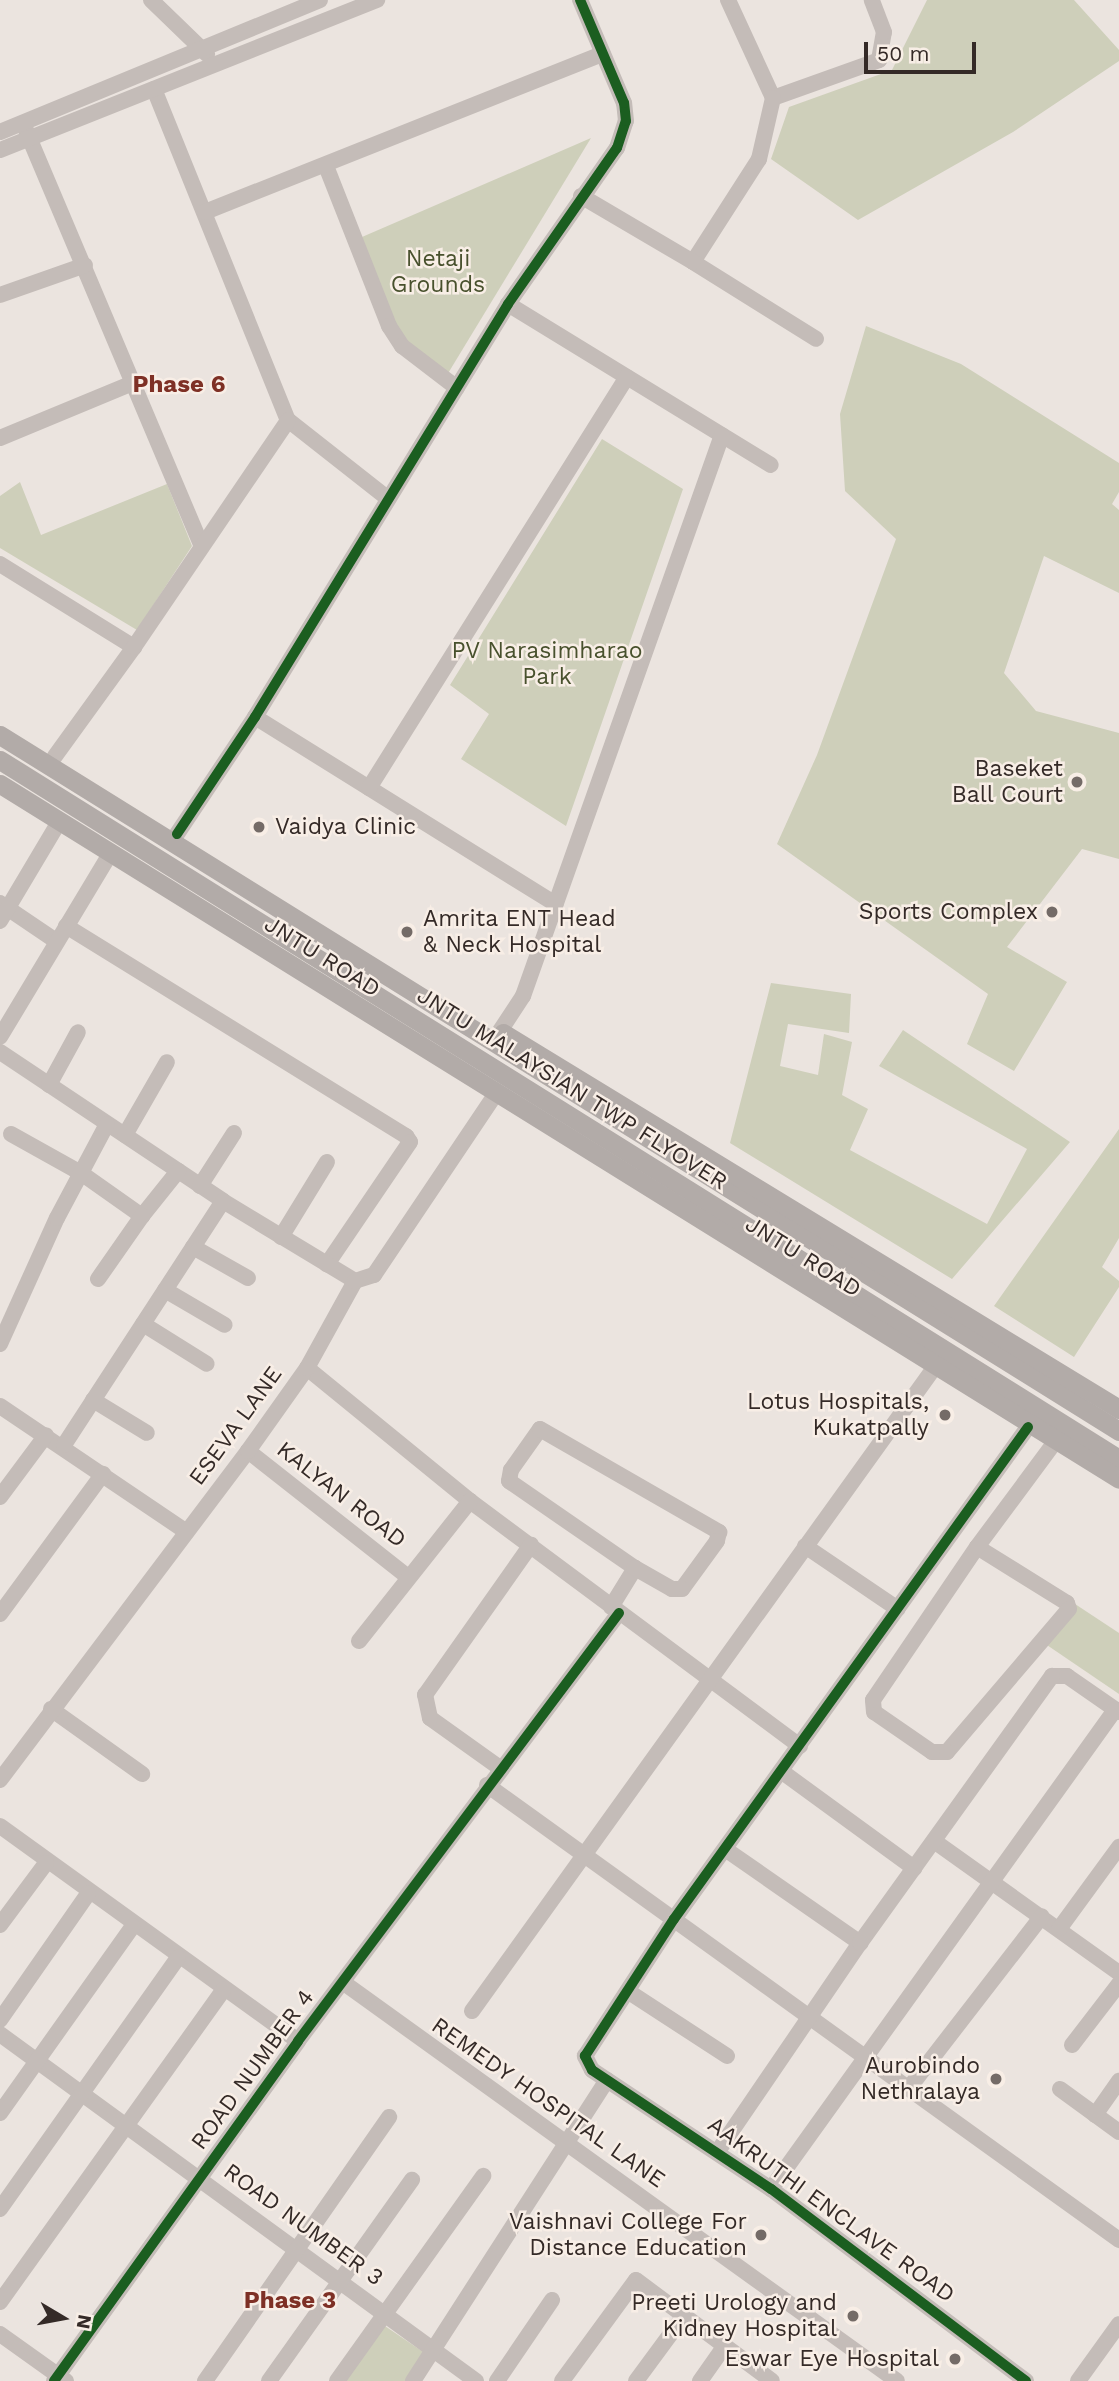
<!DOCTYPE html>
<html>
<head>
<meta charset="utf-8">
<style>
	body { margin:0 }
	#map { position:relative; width:1119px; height:2381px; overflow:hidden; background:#ebe4df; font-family:"Work Sans",sans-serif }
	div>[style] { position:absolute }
	.green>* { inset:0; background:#cecfba }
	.minor>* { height:16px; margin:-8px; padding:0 8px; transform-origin:8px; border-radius:8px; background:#c4bcb8 }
	.major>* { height:19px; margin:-9.5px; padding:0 9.5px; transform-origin:9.5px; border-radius:9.5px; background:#b2aba8 }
	.cycleway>* { height:10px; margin:-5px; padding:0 5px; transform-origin:5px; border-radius:5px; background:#1b5e20 }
	.dots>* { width:19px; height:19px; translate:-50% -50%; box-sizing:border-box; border:4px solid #f8eee6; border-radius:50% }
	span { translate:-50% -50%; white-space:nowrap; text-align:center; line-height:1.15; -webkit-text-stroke:5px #f8eee6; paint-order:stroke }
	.park-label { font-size:23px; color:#48512d }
	.poi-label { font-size:23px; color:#342a27 }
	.right { translate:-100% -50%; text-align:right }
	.left { translate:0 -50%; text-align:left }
	.street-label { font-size:23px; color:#342a27 }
	.neighbourhood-label { font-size:24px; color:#7e3025; font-weight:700 }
	.north { position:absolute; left:28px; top:2283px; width:70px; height:70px; -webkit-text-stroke:5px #f8eee6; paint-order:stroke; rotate:100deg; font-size:19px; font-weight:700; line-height:28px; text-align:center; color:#342a27 }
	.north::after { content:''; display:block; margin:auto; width:24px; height:32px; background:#342a27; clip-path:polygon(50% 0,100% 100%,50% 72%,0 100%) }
	.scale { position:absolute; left:864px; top:42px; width:112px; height:32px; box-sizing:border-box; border:4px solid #342a27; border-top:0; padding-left:9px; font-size:21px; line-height:24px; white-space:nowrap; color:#342a27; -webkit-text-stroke:5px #f8eee6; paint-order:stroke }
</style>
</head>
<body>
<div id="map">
	<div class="green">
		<i style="clip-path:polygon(927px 0,1074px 0,1119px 50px,1119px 61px,1013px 132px,858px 220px,771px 159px,789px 107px,892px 70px)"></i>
		<i style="clip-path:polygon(591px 138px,447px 375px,431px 365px,397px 330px,362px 237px)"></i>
		<i style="clip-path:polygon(866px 326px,961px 364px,1119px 463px,1119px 492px,1112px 504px,1119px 510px,1119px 593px,1044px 556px,1004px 673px,1036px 711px,1119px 733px,1119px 859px,1082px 849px,1007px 947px,1067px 982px,1014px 1071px,967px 1044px,988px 994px,777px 844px,817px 755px,896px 539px,845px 491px,840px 414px)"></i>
		<i style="clip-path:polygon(602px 439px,683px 489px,566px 826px,461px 759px,489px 714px,450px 685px)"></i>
		<i style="clip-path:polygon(20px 482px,41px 535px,167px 484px,192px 546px,137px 630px,0 548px,0 496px)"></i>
		<i style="clip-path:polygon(771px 983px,851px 994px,849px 1033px,788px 1024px,780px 1066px,818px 1075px,824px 1034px,852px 1042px,842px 1095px,868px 1109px,850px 1150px,987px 1224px,1027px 1149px,879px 1066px,903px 1030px,1070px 1142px,952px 1279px,730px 1143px)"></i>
		<i style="clip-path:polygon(1119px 1129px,1119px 1238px,1102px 1267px,1119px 1281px,1119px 1287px,1074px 1357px,994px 1306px)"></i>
		<i style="clip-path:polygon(1072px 1602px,1119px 1633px,1119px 1694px,1041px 1641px)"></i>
		<i style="clip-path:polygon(382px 2324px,432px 2358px,416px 2381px,344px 2381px)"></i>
	</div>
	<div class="minor">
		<i style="left:151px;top:0;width:78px;rotate:44deg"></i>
		<i style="left:728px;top:0;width:108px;rotate:65.3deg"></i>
		<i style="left:773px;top:98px;width:113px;rotate:-19.7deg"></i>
		<i style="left:879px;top:60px;width:28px;rotate:-80deg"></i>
		<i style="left:884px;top:32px;width:34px;rotate:-111deg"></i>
		<i style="left:154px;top:89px;width:357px;rotate:68deg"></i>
		<i style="left:288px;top:420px;width:125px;rotate:38.2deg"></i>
		<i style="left:773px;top:98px;width:63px;rotate:102.9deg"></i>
		<i style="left:759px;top:159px;width:122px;rotate:122.7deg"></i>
		<i style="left:693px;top:262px;width:145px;rotate:32deg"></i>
		<i style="left:23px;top:123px;width:458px;rotate:67.1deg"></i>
		<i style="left:0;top:132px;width:346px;rotate:-22.4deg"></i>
		<i style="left:0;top:150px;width:406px;rotate:-21.7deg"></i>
		<i style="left:326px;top:166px;width:172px;rotate:68.5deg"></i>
		<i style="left:389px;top:326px;width:24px;rotate:57deg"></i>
		<i style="left:402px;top:346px;width:69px;rotate:37.4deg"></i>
		<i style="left:581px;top:196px;width:130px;rotate:30.5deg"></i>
		<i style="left:205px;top:212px;width:428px;rotate:-21.7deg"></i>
		<i style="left:0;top:295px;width:90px;rotate:-19.4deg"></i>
		<i style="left:508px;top:304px;width:308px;rotate:31.5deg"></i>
		<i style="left:0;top:438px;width:146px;rotate:-22.5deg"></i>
		<i style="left:0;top:564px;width:158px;rotate:31.8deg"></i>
		<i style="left:134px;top:647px;width:135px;rotate:125.9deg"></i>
		<i style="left:134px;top:647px;width:274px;rotate:-55.8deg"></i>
		<i style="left:255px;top:717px;width:354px;rotate:31.9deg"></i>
		<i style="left:369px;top:788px;width:485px;rotate:-57.9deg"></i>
		<i style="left:177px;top:834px;width:141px;rotate:-56.3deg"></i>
		<i style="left:255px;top:717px;width:484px;rotate:-58.5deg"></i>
		<i style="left:508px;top:304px;width:190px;rotate:-55.1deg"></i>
		<i style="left:617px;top:148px;width:28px;rotate:-72deg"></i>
		<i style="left:626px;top:121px;width:18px;rotate:-96deg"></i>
		<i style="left:624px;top:103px;width:112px;rotate:-113.1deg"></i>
		<i style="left:0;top:903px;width:68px;rotate:34.2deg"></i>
		<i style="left:0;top:921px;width:115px;rotate:-59.2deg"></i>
		<i style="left:66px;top:926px;width:400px;rotate:31.7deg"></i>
		<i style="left:406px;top:1136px;width:7px;rotate:56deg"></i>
		<i style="left:410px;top:1142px;width:148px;rotate:124.2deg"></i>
		<i style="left:500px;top:1031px;width:42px;rotate:-56.7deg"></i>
		<i style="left:523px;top:996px;width:595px;rotate:-70.47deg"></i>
		<i style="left:0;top:1037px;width:214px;rotate:-59deg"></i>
		<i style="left:0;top:1052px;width:268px;rotate:33.7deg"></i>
		<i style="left:223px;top:1201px;width:154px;rotate:31.2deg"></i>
		<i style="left:49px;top:1085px;width:60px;rotate:-61.3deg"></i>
		<i style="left:11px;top:1134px;width:80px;rotate:29.1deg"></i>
		<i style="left:81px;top:1173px;width:75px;rotate:35.2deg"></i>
		<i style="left:142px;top:1216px;width:58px;rotate:-51.3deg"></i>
		<i style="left:125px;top:1135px;width:84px;rotate:-60.1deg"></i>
		<i style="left:200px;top:1186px;width:63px;rotate:-57.3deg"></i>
		<i style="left:281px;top:1237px;width:88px;rotate:-58.5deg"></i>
		<i style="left:193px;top:1247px;width:63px;rotate:29.4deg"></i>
		<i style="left:98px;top:1279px;width:77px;rotate:-55.1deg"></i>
		<i style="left:165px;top:1290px;width:69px;rotate:30.3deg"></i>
		<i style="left:143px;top:1324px;width:75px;rotate:32deg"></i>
		<i style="left:0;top:1344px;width:138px;rotate:-65.7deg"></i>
		<i style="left:57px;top:1218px;width:106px;rotate:-62deg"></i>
		<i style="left:307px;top:1368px;width:210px;rotate:39.2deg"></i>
		<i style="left:470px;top:1501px;width:411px;rotate:36.6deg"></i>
		<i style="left:93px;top:1400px;width:63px;rotate:31.4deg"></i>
		<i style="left:0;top:1406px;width:225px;rotate:34deg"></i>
		<i style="left:64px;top:1445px;width:291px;rotate:-56.9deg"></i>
		<i style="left:248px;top:1451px;width:202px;rotate:38.2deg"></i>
		<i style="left:0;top:1497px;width:77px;rotate:-53.4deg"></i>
		<i style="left:805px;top:1546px;width:112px;rotate:34.1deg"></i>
		<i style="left:977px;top:1547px;width:106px;rotate:31.9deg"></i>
		<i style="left:1067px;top:1603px;width:6px;rotate:72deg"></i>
		<i style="left:1069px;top:1609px;width:188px;rotate:130.5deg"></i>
		<i style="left:947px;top:1752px;width:15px;rotate:180deg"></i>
		<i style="left:932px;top:1752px;width:70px;rotate:-145.4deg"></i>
		<i style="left:874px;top:1712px;width:12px;rotate:-95deg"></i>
		<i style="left:873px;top:1700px;width:185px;rotate:-55.8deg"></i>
		<i style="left:977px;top:1547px;width:131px;rotate:-53.4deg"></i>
		<i style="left:611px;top:1607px;width:46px;rotate:-58.4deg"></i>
		<i style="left:635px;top:1568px;width:153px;rotate:-145.4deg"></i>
		<i style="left:509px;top:1481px;width:11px;rotate:-80deg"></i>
		<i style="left:511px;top:1470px;width:50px;rotate:-54.7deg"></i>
		<i style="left:540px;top:1429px;width:207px;rotate:29.9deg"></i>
		<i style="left:719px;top:1532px;width:9px;rotate:103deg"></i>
		<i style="left:717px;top:1541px;width:59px;rotate:126.1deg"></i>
		<i style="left:682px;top:1589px;width:10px;rotate:180deg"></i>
		<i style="left:672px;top:1589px;width:43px;rotate:-150.4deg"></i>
		<i style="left:0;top:1614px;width:174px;rotate:-53.7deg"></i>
		<i style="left:359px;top:1641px;width:179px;rotate:-51.6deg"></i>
		<i style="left:51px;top:1709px;width:112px;rotate:35.5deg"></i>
		<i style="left:500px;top:1768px;width:86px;rotate:-144.5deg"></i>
		<i style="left:430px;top:1718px;width:24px;rotate:-102deg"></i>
		<i style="left:425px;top:1695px;width:184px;rotate:-54.8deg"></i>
		<i style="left:781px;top:1771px;width:165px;rotate:36.1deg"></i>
		<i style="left:0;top:1780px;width:412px;rotate:-53deg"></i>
		<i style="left:248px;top:1451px;width:102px;rotate:-54.6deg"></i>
		<i style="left:307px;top:1368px;width:99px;rotate:-61.1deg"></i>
		<i style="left:355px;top:1281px;width:20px;rotate:-18deg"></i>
		<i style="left:374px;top:1275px;width:217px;rotate:-56.1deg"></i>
		<i style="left:487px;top:1785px;width:779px;rotate:35.75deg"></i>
		<i style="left:0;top:1826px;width:367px;rotate:35.8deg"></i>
		<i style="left:934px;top:1841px;width:227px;rotate:35.5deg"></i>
		<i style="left:725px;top:1849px;width:165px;rotate:34.8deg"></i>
		<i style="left:0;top:1925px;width:77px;rotate:-53.4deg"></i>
		<i style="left:1059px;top:1929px;width:102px;rotate:-53.8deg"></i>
		<i style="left:344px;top:1983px;width:681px;rotate:35.74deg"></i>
		<i style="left:629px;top:1992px;width:117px;rotate:33.1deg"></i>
		<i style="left:472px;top:2011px;width:792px;rotate:-54.3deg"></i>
		<i style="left:0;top:2020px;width:154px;rotate:-55.1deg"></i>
		<i style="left:0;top:2034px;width:589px;rotate:36.09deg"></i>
		<i style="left:1072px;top:2045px;width:77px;rotate:-52.4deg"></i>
		<i style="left:909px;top:2088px;width:217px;rotate:-52.3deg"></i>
		<i style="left:1060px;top:2089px;width:73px;rotate:36.1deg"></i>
		<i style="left:0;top:2113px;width:229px;rotate:-54.6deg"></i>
		<i style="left:1095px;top:2115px;width:42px;rotate:-54.8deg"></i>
		<i style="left:718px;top:2151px;width:252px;rotate:-55.7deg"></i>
		<i style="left:860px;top:1943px;width:329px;rotate:-54.3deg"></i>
		<i style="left:1052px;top:1676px;width:15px"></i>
		<i style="left:1067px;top:1676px;width:63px;rotate:34.7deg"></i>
		<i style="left:771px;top:2189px;width:590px;rotate:-54.32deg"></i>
		<i style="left:0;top:2209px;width:308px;rotate:-54.7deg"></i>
		<i style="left:0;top:2302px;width:384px;rotate:-54.4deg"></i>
		<i style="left:0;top:2334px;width:81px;rotate:35.5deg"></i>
		<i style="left:54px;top:2381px;width:418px;rotate:-54.3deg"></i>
		<i style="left:298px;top:2041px;width:535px;rotate:-53.13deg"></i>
		<i style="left:205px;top:2381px;width:322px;rotate:-55.1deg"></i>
		<i style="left:269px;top:2381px;width:247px;rotate:-54.6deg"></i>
		<i style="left:337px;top:2381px;width:252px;rotate:-54.5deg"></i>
		<i style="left:413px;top:2381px;width:358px;rotate:-57.2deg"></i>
		<i style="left:497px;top:2381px;width:98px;rotate:-55.8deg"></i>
		<i style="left:562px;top:2381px;width:125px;rotate:-53.8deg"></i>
		<i style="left:636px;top:2280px;width:169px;rotate:36.6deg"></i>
		<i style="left:636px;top:2381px;width:81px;rotate:-53.6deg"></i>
		<i style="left:700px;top:2381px;width:42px;rotate:-54.8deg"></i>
		<i style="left:1026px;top:2381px;width:319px;rotate:-143deg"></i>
		<i style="left:771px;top:2189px;width:215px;rotate:-146.4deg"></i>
		<i style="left:592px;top:2070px;width:16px;rotate:-117deg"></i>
		<i style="left:585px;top:2056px;width:163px;rotate:-57deg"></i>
		<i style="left:674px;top:1919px;width:606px;rotate:-54.26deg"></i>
		<i style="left:1078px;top:2381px;width:70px;rotate:-54.3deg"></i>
	</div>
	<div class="major">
		<i style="left:0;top:735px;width:1318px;rotate:31.88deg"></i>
		<i style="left:0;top:760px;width:1319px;rotate:31.99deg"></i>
		<i style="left:0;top:784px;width:1317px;rotate:31.84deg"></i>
		<i style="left:503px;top:1033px;width:722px;rotate:31.4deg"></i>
	</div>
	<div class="cycleway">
		<i style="left:177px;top:834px;width:141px;rotate:-56.3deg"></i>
		<i style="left:255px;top:717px;width:484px;rotate:-58.5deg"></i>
		<i style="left:508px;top:304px;width:190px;rotate:-55.1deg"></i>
		<i style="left:617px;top:148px;width:28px;rotate:-72deg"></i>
		<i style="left:626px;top:121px;width:18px;rotate:-96deg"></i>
		<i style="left:624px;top:103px;width:112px;rotate:-113.1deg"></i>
		<i style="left:54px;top:2381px;width:418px;rotate:-54.3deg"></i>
		<i style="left:298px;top:2041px;width:535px;rotate:-53.13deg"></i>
		<i style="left:1026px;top:2381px;width:319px;rotate:-143deg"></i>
		<i style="left:771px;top:2189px;width:215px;rotate:-146.4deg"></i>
		<i style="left:592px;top:2070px;width:16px;rotate:-117deg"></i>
		<i style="left:585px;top:2056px;width:163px;rotate:-57deg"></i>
		<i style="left:674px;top:1919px;width:606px;rotate:-54.26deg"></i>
	</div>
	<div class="dots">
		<i style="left:1077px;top:782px;background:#746b67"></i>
		<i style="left:259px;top:827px;background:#746b67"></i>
		<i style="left:1052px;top:912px;background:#746b67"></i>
		<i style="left:407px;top:932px;background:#746b67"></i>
		<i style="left:945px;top:1415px;background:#746b67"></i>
		<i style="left:996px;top:2079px;background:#746b67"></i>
		<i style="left:761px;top:2235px;background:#746b67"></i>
		<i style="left:853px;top:2316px;background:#746b67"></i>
		<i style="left:955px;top:2359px;background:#746b67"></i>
	</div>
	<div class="park-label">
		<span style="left:438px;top:272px">Netaji<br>Grounds</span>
		<span style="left:547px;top:664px">PV Narasimharao<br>Park</span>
	</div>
	<div class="poi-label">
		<span class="right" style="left:1063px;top:782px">Baseket<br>Ball Court</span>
		<span class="left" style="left:275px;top:827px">Vaidya Clinic</span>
		<span class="right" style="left:1038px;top:912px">Sports Complex</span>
		<span class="left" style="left:423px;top:932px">Amrita ENT Head<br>&amp; Neck Hospital</span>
		<span class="right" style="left:929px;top:1415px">Lotus Hospitals,<br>Kukatpally</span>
		<span class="right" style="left:980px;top:2079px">Aurobindo<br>Nethralaya</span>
		<span class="right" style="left:747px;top:2235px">Vaishnavi College For<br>Distance Education</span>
		<span class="right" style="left:837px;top:2316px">Preeti Urology and<br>Kidney Hospital</span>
		<span class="right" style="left:939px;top:2359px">Eswar Eye Hospital</span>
	</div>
	<div class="street-label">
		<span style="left:322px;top:957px;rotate:32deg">JNTU ROAD</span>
		<span style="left:572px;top:1089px;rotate:32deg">JNTU MALAYSIAN TWP FLYOVER</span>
		<span style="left:803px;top:1257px;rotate:32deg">JNTU ROAD</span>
		<span style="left:236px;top:1426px;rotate:-54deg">ESEVA LANE</span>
		<span style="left:341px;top:1495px;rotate:38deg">KALYAN ROAD</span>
		<span style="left:253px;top:2070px;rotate:-54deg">ROAD NUMBER 4</span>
		<span style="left:548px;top:2103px;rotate:35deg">REMEDY HOSPITAL LANE</span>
		<span style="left:831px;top:2210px;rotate:36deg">AAKRUTHI ENCLAVE ROAD</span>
		<span style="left:303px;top:2225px;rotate:36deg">ROAD NUMBER 3</span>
	</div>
	<div class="neighbourhood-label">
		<span style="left:179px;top:385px">Phase 6</span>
		<span style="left:290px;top:2301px">Phase 3</span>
	</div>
	<div class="north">N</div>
	<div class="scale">50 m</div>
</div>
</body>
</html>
